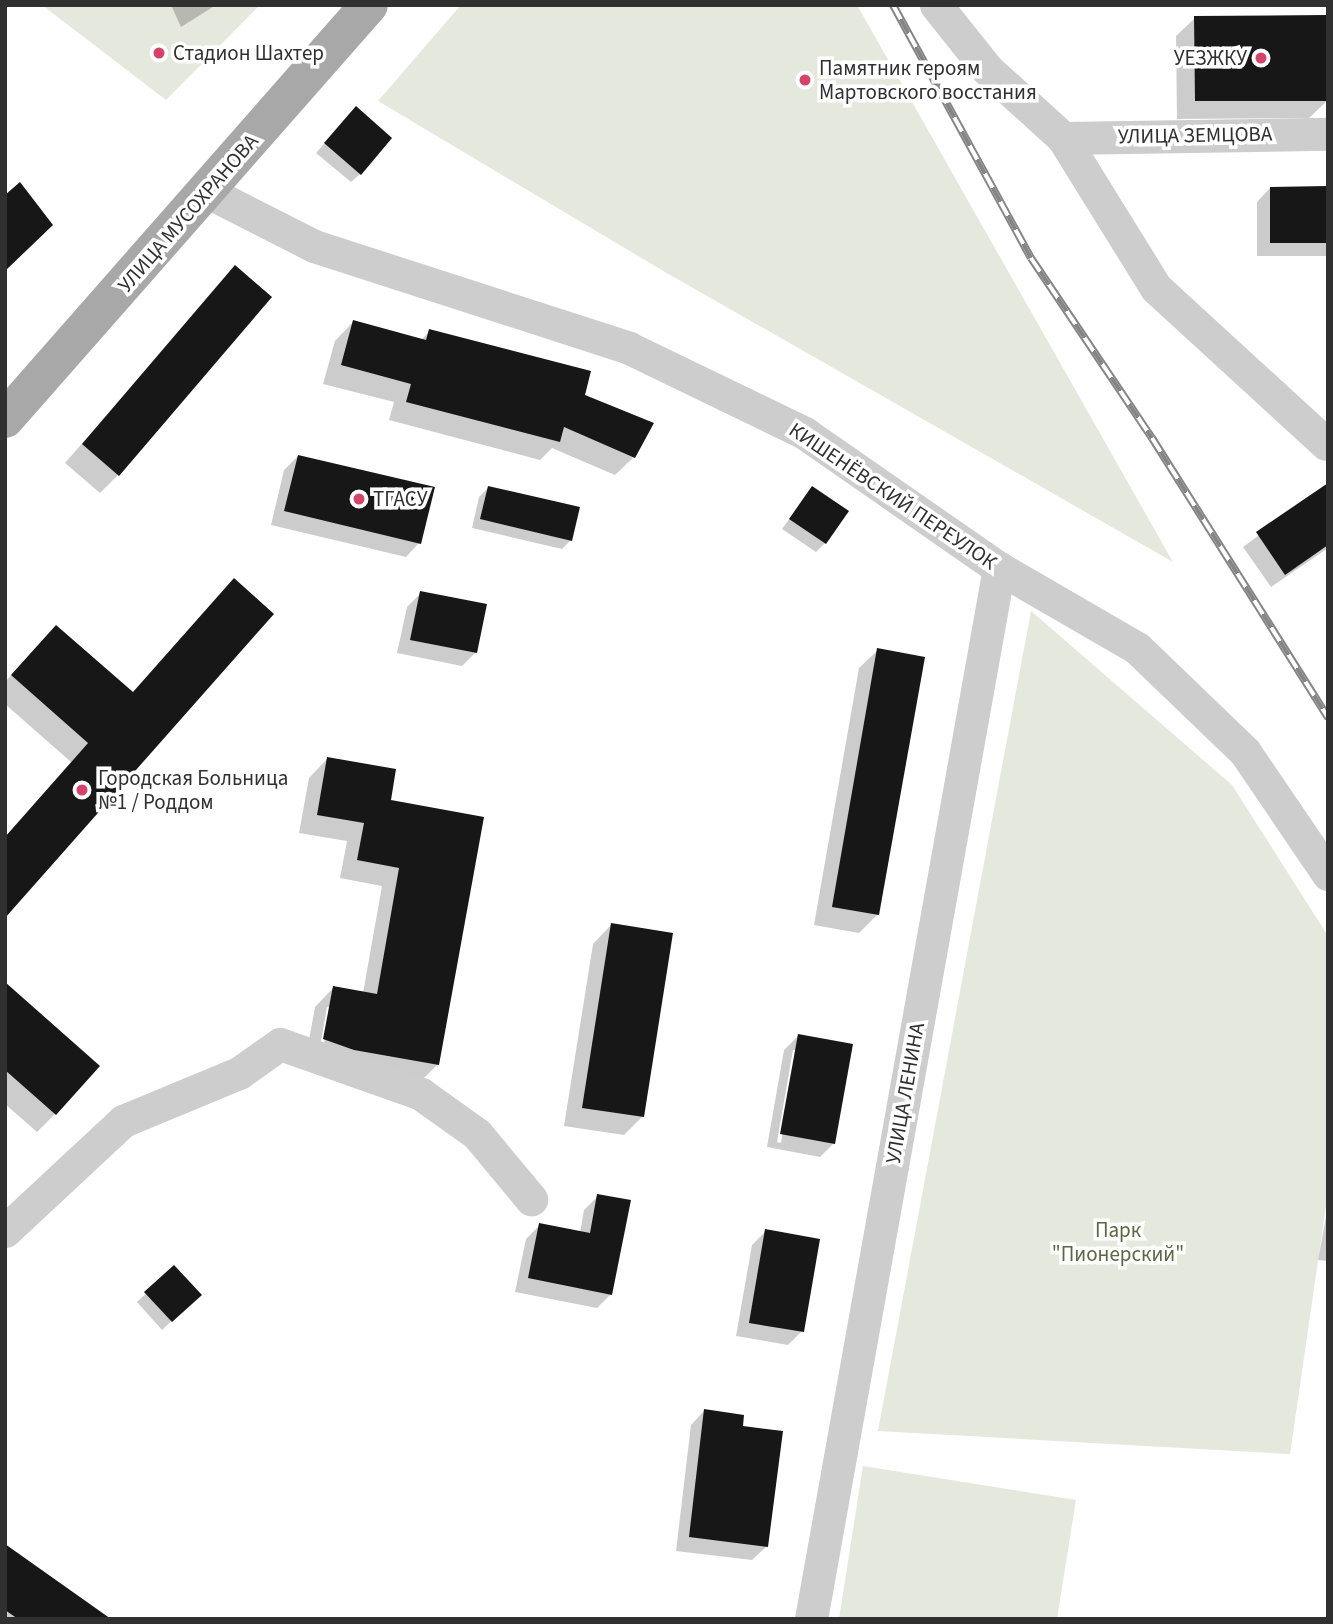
<!DOCTYPE html>
<html>
<head>
<meta charset="utf-8">
<style>
	body { margin:0 }
	#map { position:relative; width:1333px; height:1624px; overflow:hidden; background:#fff; font-family:"Source Sans 3",sans-serif }
	div>[style] { position:absolute }
	.green>* { inset:0; background:#e5e8dc }
	.shadow>* { inset:0; background:#0003 }
	.building>* { inset:0; background:#171717 }
	.minor>* { height:33px; margin:-16.5px; padding:0 16.5px; transform-origin:16.5px; border-radius:16.5px; background:#cdcdcd }
	.primary>* { height:38px; margin:-19px; padding:0 19px; transform-origin:19px; border-radius:19px; background:#a8a8a8 }
	.rail>* { height:8px; margin-top:-4px; transform-origin:0; background:repeating-linear-gradient(90deg,#fff 0 16px,#858585 0 32px); box-sizing:border-box; border-block:2px solid #858585 }
	.dots>* { width:19px; height:19px; translate:-50% -50%; box-sizing:border-box; border:4px solid #fff; border-radius:50% }
	span { translate:-50% -50%; white-space:nowrap; text-align:center; line-height:1.15; -webkit-text-stroke:7px #fff; paint-order:stroke }
	.poi-label { font-size:21px; color:#303030 }
	.left { translate:0 -50%; text-align:left }
	.right { translate:-100% -50%; text-align:right }
	.street-label { font-size:21px; color:#303030 }
	.park-label { font-size:21px; color:#5a6741 }
	.frame { position:absolute; inset:0; border:7px solid #303030; pointer-events:none }
</style>
</head>
<body>
<div id="map">
	<div class="green">
		<i style="clip-path:polygon(42px 5px,260px 5px,166px 100px)"></i>
		<i style="clip-path:polygon(461px 5px,857px 5px,1173px 562px,665px 272px,378px 101px)"></i>
		<i style="clip-path:polygon(1031px 611px,1232px 785px,1328px 936px,1328px 1192px,1290px 1454px,878px 1431px)"></i>
		<i style="clip-path:polygon(863px 1466px,1076px 1500px,1057px 1619px,839px 1619px)"></i>
	</div>
	<div class="shadow">
		<i style="clip-path:polygon(171px 5px,216px 5px,181px 27px)"></i>
		<i style="clip-path:polygon(1195px 18px,1328px 100px,1309px 118px,1177px 119px,1176px 36px)"></i>
		<i style="clip-path:polygon(347px 118px,360px 174px,351px 182px,316px 153px)"></i>
		<i style="clip-path:polygon(1270px 188px,1328px 188px,1328px 256px,1257px 256px,1257px 202px)"></i>
		<i style="clip-path:polygon(235px 268px,118px 475px,100px 493px,65px 463px)"></i>
		<i style="clip-path:polygon(353px 322px,421px 340px,430px 331px,582px 396px,634px 457px,615px 475px,552px 448px,540px 460px,389px 420px,394px 402px,323px 384px,335px 341px)"></i>
		<i style="clip-path:polygon(298px 456px,419px 543px,406px 557px,271px 525px,284px 470px)"></i>
		<i style="clip-path:polygon(1328px 485px,1328px 548px,1271px 587px,1243px 547px)"></i>
		<i style="clip-path:polygon(488px 488px,571px 540px,562px 549px,472px 528px,479px 497px)"></i>
		<i style="clip-path:polygon(812px 488px,825px 543px,816px 552px,782px 529px)"></i>
		<i style="clip-path:polygon(421px 593px,476px 652px,462px 666px,397px 653px,407px 607px)"></i>
		<i style="clip-path:polygon(38px 645px,132px 694px,71px 762px,5px 704px,5px 682px)"></i>
		<i style="clip-path:polygon(878px 650px,878px 914px,859px 933px,814px 925px,859px 668px)"></i>
		<i style="clip-path:polygon(evenodd,327px 759px,389px 802px,438px 1064px,419px 1083px,306px 1057px,315px 1007px,333px 988px,363px 993px,382px 886px,340px 878px,347px 841px,299px 833px,309px 778px,327px 759px,327px 1007px,331px 1007px,323px 1048px,320px 1047px,327px 1007px)"></i>
		<i style="clip-path:polygon(611px 925px,642px 1117px,624px 1135px,564px 1126px,593px 944px)"></i>
		<i style="clip-path:polygon(5px 984px,55px 1114px,37px 1132px,5px 1104px)"></i>
		<i style="clip-path:polygon(evenodd,798px 1036px,834px 1143px,820px 1157px,767px 1147px,784px 1050px,798px 1036px,793px 1050px,797px 1050px,781px 1143px,777px 1142px,793px 1050px)"></i>
		<i style="clip-path:polygon(598px 1196px,611px 1294px,597px 1308px,515px 1292px,526px 1239px,540px 1225px,580px 1233px,584px 1210px)"></i>
		<i style="clip-path:polygon(1328px 1206px,1328px 1261px,1318px 1260px)"></i>
		<i style="clip-path:polygon(766px 1231px,802px 1331px,788px 1345px,736px 1336px,752px 1245px)"></i>
		<i style="clip-path:polygon(174px 1267px,199px 1295px,162px 1330px,137px 1302px)"></i>
		<i style="clip-path:polygon(704px 1411px,741px 1428px,766px 1547px,752px 1560px,676px 1551px,691px 1425px)"></i>
		<i style="clip-path:polygon(5px 1546px,89px 1619px,5px 1619px)"></i>
	</div>
	<div class="building">
		<i style="clip-path:polygon(1328px 15px,1328px 101px,1195px 101px,1194px 16px)"></i>
		<i style="clip-path:polygon(356px 106px,392px 138px,361px 175px,324px 143px)"></i>
		<i style="clip-path:polygon(20px 182px,53px 225px,5px 271px,5px 195px)"></i>
		<i style="clip-path:polygon(1328px 186px,1328px 243px,1270px 243px,1270px 187px)"></i>
		<i style="clip-path:polygon(235px 265px,272px 297px,119px 476px,82px 444px)"></i>
		<i style="clip-path:polygon(353px 320px,426px 340px,429px 329px,591px 371px,585px 395px,654px 423px,635px 458px,564px 427px,560px 442px,406px 402px,411px 384px,341px 365px)"></i>
		<i style="clip-path:polygon(298px 455px,435px 487px,421px 544px,284px 511px)"></i>
		<i style="clip-path:polygon(1328px 483px,1328px 545px,1285px 575px,1256px 532px)"></i>
		<i style="clip-path:polygon(488px 486px,580px 507px,572px 541px,480px 519px)"></i>
		<i style="clip-path:polygon(812px 486px,849px 511px,826px 544px,789px 519px)"></i>
		<i style="clip-path:polygon(234px 578px,274px 614px,5px 918px,5px 837px,88px 743px,11px 675px,56px 625px,133px 692px)"></i>
		<i style="clip-path:polygon(420px 591px,487px 604px,477px 653px,410px 640px)"></i>
		<i style="clip-path:polygon(877px 648px,925px 657px,879px 915px,832px 907px)"></i>
		<i style="clip-path:polygon(327px 757px,396px 769px,391px 800px,484px 817px,439px 1065px,354px 1050px,323px 1039px,333px 986px,377px 994px,399px 868px,357px 860px,364px 823px,317px 815px)"></i>
		<i style="clip-path:polygon(611px 923px,673px 933px,644px 1117px,582px 1108px)"></i>
		<i style="clip-path:polygon(5px 982px,100px 1066px,56px 1115px,5px 1070px)"></i>
		<i style="clip-path:polygon(798px 1034px,853px 1044px,835px 1144px,780px 1134px)"></i>
		<i style="clip-path:polygon(597px 1194px,631px 1200px,612px 1295px,528px 1278px,539px 1223px,590px 1233px)"></i>
		<i style="clip-path:polygon(765px 1229px,820px 1239px,804px 1332px,749px 1323px)"></i>
		<i style="clip-path:polygon(174px 1265px,202px 1295px,172px 1322px,144px 1292px)"></i>
		<i style="clip-path:polygon(704px 1409px,744px 1415px,743px 1426px,783px 1431px,768px 1547px,689px 1537px)"></i>
		<i style="clip-path:polygon(5px 1544px,111px 1619px,18px 1619px,5px 1610px)"></i>
	</div>
	<div class="minor">
		<i style="left:936px;top:5px;width:82px;rotate:51.4deg"></i>
		<i style="left:987px;top:69px;width:103px;rotate:42.2deg"></i>
		<i style="left:1063px;top:138px;width:176px;rotate:58.2deg"></i>
		<i style="left:1156px;top:288px;width:231px;rotate:42.5deg"></i>
		<i style="left:1063px;top:138px;width:265px;rotate:-0.9deg"></i>
		<i style="left:208px;top:192px;width:119px;rotate:27deg"></i>
		<i style="left:314px;top:246px;width:331px;rotate:17.9deg"></i>
		<i style="left:629px;top:348px;width:193px;rotate:25.8deg"></i>
		<i style="left:803px;top:432px;width:239px;rotate:34.8deg"></i>
		<i style="left:999px;top:568px;width:160px;rotate:30.1deg"></i>
		<i style="left:1137px;top:648px;width:150px;rotate:43.9deg"></i>
		<i style="left:1245px;top:752px;width:148px;rotate:55.8deg"></i>
		<i style="left:5px;top:1231px;width:161px;rotate:-43deg"></i>
		<i style="left:123px;top:1121px;width:126px;rotate:-22.5deg"></i>
		<i style="left:239px;top:1073px;width:50px;rotate:-35.3deg"></i>
		<i style="left:280px;top:1044px;width:150px;rotate:19.5deg"></i>
		<i style="left:421px;top:1094px;width:69px;rotate:35.5deg"></i>
		<i style="left:477px;top:1134px;width:85px;rotate:50.3deg"></i>
		<i style="left:811px;top:1619px;width:1068px;rotate:-79.86deg"></i>
	</div>
	<div class="primary">
		<i style="left:5px;top:419px;width:551px;rotate:-48.68deg"></i>
	</div>
	<div class="rail">
		<i style="left:893px;top:5px;width:288px;rotate:61.4deg"></i>
		<i style="left:1031px;top:258px;width:217px;rotate:56.1deg"></i>
		<i style="left:1152px;top:438px;width:331px;rotate:57.8deg"></i>
	</div>
	<div class="dots">
		<i style="left:159px;top:53px;background:#d44468"></i>
		<i style="left:1261px;top:58px;background:#d44468"></i>
		<i style="left:805px;top:80px;background:#d44468"></i>
		<i style="left:359px;top:499px;background:#d44468"></i>
		<i style="left:82px;top:790px;background:#d44468"></i>
	</div>
	<div class="poi-label">
		<span class="left" style="left:173px;top:53px">Стадион Шахтер</span>
		<span class="right" style="left:1247px;top:58px">УЕЗЖКУ</span>
		<span class="left" style="left:819px;top:80px">Памятник героям<br>Мартовского восстания</span>
		<span class="left" style="left:373px;top:499px">ТГАСУ</span>
		<span class="left" style="left:98px;top:790px">Городская Больница<br>№1 / Роддом</span>
	</div>
	<div class="street-label">
		<span style="left:1195px;top:135px;rotate:-1deg">УЛИЦА ЗЕМЦОВА</span>
		<span style="left:188px;top:213px;rotate:-49deg">УЛИЦА МУСОХРАНОВА</span>
		<span style="left:893px;top:496px;rotate:34deg">КИШЕНЁВСКИЙ ПЕРЕУЛОК</span>
		<span style="left:905px;top:1093px;rotate:-80deg">УЛИЦА ЛЕНИНА</span>
	</div>
	<div class="park-label">
		<span style="left:1118px;top:1242px">Парк<br>"Пионерский"</span>
	</div>
	<div class="frame"></div>
</div>
</body>
</html>
